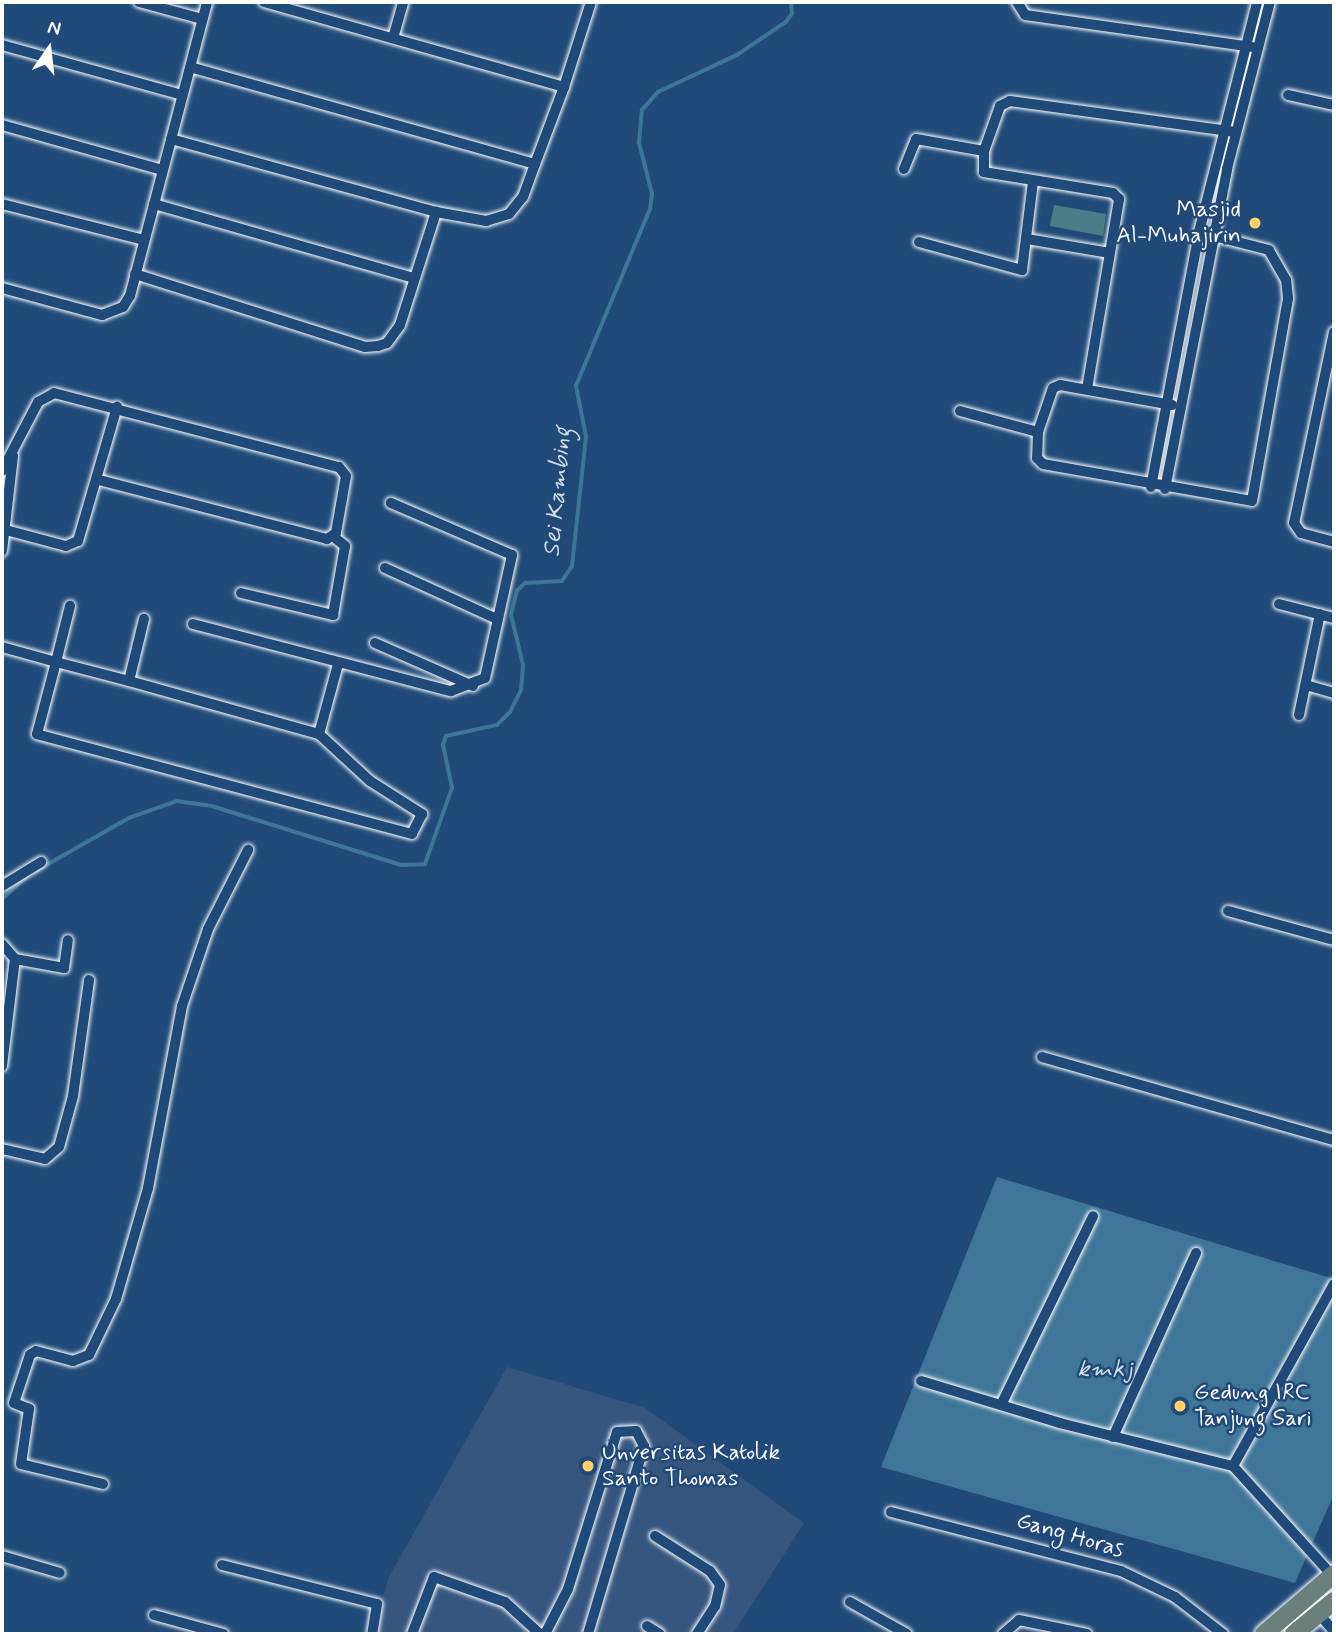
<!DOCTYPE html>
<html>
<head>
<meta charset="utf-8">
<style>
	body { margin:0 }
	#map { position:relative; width:1336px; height:1636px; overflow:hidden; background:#1f4a7a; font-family:Mynerve,sans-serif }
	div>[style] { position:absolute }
	.built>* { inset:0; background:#365680 }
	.green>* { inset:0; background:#4b7d88 }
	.water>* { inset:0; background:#3e7699 }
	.stream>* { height:3.5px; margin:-1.75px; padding:0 1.75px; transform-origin:1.75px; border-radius:1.75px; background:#3e7699 }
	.roads { filter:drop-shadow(0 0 2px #fff) drop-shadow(0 0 2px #fff) }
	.street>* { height:10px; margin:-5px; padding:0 5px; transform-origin:5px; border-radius:5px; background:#1f4a7a }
	.primary>* { height:18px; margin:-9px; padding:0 9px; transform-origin:9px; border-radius:9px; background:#6b7f7c }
	.dots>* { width:19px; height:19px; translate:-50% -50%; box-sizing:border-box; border:4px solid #1f4a7a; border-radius:50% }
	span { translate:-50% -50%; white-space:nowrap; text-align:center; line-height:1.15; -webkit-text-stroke:5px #1f4a7a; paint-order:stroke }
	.poi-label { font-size:23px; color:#fff }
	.right { translate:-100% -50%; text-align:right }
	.left { translate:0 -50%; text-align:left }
	.street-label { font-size:23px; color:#fff }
	.water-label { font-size:24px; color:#cfdde6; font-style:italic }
	.frame { position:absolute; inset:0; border:4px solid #fff; pointer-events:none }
	.north { position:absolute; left:14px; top:14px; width:70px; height:70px; -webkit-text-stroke:5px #1f4a7a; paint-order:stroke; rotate:14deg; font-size:19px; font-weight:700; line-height:28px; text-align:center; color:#fff }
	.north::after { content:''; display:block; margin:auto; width:24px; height:32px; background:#fff; clip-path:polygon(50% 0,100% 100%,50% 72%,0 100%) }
</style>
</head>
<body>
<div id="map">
	<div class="built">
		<i style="clip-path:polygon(507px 1367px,645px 1408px,804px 1523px,733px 1634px,371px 1634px,389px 1577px)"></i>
	</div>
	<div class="green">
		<i style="clip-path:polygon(1054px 205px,1106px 214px,1103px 236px,1050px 226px)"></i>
	</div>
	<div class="water">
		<i style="clip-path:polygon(997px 1177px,1334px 1279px,1334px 1494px,1295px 1583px,881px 1467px)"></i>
	</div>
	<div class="stream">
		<i style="left:36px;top:871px;width:107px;rotate:-29.7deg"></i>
		<i style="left:129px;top:818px;width:51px;rotate:-19.5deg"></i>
		<i style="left:177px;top:801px;width:35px;rotate:8deg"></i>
		<i style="left:212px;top:806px;width:198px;rotate:17.3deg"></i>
		<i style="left:401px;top:865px;width:24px;rotate:-2deg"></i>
		<i style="left:425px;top:864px;width:81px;rotate:-70.4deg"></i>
		<i style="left:452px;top:788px;width:44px;rotate:-101.8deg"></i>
		<i style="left:443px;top:745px;width:9px;rotate:-72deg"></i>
		<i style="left:446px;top:736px;width:52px;rotate:-12.2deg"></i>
		<i style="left:497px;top:725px;width:18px;rotate:-45deg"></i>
		<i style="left:510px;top:712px;width:25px;rotate:-63deg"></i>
		<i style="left:521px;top:690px;width:25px;rotate:-85deg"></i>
		<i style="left:523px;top:665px;width:51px;rotate:-103.5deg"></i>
		<i style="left:511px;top:615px;width:25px;rotate:-76deg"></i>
		<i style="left:517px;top:591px;width:11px;rotate:-45deg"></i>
		<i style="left:525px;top:583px;width:37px;rotate:-3deg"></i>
		<i style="left:562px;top:581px;width:18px;rotate:-56deg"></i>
		<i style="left:572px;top:566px;width:130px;rotate:-83.8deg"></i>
		<i style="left:586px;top:437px;width:52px;rotate:-101.1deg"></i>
		<i style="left:576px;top:386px;width:192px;rotate:-67.3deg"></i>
		<i style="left:650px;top:209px;width:15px;rotate:-82deg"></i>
		<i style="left:652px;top:194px;width:53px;rotate:-104.3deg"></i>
		<i style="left:639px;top:143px;width:33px;rotate:-85deg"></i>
		<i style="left:642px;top:110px;width:24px;rotate:-48deg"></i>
		<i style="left:658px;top:92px;width:87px;rotate:-25.1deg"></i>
		<i style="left:737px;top:55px;width:59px;rotate:-34deg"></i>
		<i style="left:786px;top:22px;width:10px;rotate:-53deg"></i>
		<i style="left:792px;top:14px;width:12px;rotate:-95deg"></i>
		<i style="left:2px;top:899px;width:36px;rotate:-42deg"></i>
	</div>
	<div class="roads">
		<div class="street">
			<i style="left:139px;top:2px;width:65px;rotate:15.1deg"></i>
			<i style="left:264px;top:2px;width:312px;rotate:15.8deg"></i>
			<i style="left:564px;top:87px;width:82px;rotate:110.6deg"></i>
			<i style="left:1017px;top:2px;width:15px;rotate:58deg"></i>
			<i style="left:1025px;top:15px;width:229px;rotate:8deg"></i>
			<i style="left:393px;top:38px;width:37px;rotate:-74deg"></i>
			<i style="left:2px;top:45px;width:187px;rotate:15.5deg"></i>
			<i style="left:564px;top:87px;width:89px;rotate:-72.4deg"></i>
			<i style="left:1288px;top:95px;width:47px;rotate:12.3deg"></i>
			<i style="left:2px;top:125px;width:166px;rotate:15.7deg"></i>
			<i style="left:171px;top:139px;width:275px;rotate:15.4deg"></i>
			<i style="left:904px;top:169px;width:32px;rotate:-68deg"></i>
			<i style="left:916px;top:139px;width:69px;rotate:10deg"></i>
			<i style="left:2px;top:204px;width:146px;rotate:14.2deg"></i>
			<i style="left:154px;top:204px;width:270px;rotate:15.9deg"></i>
			<i style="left:1027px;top:239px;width:84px;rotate:9.6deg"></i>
			<i style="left:919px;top:242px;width:107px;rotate:15.2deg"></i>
			<i style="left:1022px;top:270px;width:89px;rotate:-82.9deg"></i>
			<i style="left:135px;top:274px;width:241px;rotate:17.6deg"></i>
			<i style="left:365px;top:347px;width:13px;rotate:-4deg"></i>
			<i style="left:378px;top:346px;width:9px;rotate:-18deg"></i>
			<i style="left:387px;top:343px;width:22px;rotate:-54deg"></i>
			<i style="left:400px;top:325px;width:119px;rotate:-72.3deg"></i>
			<i style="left:436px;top:212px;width:51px;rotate:10.2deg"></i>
			<i style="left:486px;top:221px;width:24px;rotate:-17deg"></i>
			<i style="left:509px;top:214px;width:22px;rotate:-51deg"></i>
			<i style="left:523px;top:197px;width:35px;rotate:-70deg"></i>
			<i style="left:535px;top:164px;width:358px;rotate:-164.3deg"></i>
			<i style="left:2px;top:288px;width:104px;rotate:15.1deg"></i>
			<i style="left:102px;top:315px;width:22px;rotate:-21deg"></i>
			<i style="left:123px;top:307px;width:13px;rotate:-58deg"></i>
			<i style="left:130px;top:296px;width:304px;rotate:-75.3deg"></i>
			<i style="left:1334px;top:332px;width:195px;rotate:101.8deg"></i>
			<i style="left:1294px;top:523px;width:12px;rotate:55deg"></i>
			<i style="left:1301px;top:533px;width:34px;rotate:15deg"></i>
			<i style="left:1087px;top:389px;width:193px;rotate:-80.4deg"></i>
			<i style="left:1119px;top:199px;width:8px;rotate:-135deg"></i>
			<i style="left:1113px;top:193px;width:131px;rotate:-170.8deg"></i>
			<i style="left:984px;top:172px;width:21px;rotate:-90deg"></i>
			<i style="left:984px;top:151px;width:48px;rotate:-70.4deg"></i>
			<i style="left:1000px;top:106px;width:11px;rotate:-27deg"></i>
			<i style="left:1010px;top:101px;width:228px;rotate:7.8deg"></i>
			<i style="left:960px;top:411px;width:81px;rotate:15.1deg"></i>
			<i style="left:1038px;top:432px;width:46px;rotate:-71.2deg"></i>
			<i style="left:1053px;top:388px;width:8px;rotate:-23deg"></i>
			<i style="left:1060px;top:385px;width:114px;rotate:10.1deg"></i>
			<i style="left:1038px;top:432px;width:26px;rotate:92deg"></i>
			<i style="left:1037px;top:458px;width:8px;rotate:45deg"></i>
			<i style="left:1043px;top:464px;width:212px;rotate:10deg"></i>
			<i style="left:1252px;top:501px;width:206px;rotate:-79.9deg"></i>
			<i style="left:1288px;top:298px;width:18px;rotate:-96deg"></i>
			<i style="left:1286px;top:280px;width:34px;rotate:-120deg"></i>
			<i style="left:1269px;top:250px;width:72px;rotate:-165.6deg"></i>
			<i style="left:2px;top:471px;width:78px;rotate:-62.4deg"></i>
			<i style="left:38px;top:402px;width:18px;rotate:-29deg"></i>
			<i style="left:54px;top:393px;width:294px;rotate:14.6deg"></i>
			<i style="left:339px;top:467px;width:11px;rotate:52deg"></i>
			<i style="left:346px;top:476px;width:58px;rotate:100deg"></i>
			<i style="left:336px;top:533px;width:11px;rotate:146deg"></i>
			<i style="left:327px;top:539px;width:236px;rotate:-165.5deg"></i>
			<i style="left:1151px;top:487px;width:259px;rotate:-79.3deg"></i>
			<i style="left:1199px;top:232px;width:237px;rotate:-75.8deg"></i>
			<i style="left:1165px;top:489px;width:326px;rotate:-79deg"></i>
			<i style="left:1227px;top:169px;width:172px;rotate:-75.6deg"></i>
			<i style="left:2px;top:529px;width:66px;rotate:14.9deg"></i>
			<i style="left:66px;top:546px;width:13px;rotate:-23deg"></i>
			<i style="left:78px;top:541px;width:140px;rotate:-73.8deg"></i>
			<i style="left:2px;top:551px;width:96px;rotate:-83.4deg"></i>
			<i style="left:385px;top:568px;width:123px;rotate:24.5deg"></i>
			<i style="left:241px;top:593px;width:95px;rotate:13.4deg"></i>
			<i style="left:333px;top:615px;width:70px;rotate:-80.1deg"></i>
			<i style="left:345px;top:546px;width:14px;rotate:-141deg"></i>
			<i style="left:1279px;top:604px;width:57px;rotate:14.3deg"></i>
			<i style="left:193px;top:624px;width:267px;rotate:14.6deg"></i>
			<i style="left:451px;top:691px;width:36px;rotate:-21deg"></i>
			<i style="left:485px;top:678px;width:126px;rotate:-77.6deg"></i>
			<i style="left:512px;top:555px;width:132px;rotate:-156.7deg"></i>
			<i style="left:375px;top:643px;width:107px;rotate:23.7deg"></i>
			<i style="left:2px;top:647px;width:56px;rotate:15.5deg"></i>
			<i style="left:56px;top:662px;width:75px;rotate:14.6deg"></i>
			<i style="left:129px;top:681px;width:197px;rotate:15.6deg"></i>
			<i style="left:319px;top:734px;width:69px;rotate:42.7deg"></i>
			<i style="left:370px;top:781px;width:62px;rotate:32.4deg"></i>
			<i style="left:422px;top:814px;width:22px;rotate:117deg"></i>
			<i style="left:412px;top:834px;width:388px;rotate:-165.1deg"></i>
			<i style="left:37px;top:734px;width:74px;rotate:-75.2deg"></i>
			<i style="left:56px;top:662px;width:58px;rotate:-76deg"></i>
			<i style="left:129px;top:681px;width:64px;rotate:-76.4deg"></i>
			<i style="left:1306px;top:685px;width:29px;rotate:16deg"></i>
			<i style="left:1299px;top:715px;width:103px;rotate:-78.3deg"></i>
			<i style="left:319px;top:734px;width:73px;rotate:-74.8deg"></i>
			<i style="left:2px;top:886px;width:46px;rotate:-31.6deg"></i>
			<i style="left:1228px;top:911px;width:110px;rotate:15.3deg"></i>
			<i style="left:2px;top:944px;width:20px;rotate:49deg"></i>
			<i style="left:15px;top:959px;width:50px;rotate:10.4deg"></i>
			<i style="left:64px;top:968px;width:28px;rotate:-82deg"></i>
			<i style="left:1042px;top:1057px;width:304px;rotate:15.9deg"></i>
			<i style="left:2px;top:1066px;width:108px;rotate:-83.1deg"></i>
			<i style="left:2px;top:1149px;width:44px;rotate:13.1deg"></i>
			<i style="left:45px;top:1159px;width:18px;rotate:-41deg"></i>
			<i style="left:59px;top:1147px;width:53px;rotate:-74.6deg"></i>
			<i style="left:73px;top:1096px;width:117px;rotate:-82.1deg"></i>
			<i style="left:921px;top:1381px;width:145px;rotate:16.8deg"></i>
			<i style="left:1060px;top:1423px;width:178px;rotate:14deg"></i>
			<i style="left:1233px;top:1466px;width:147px;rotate:47.8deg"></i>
			<i style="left:1001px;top:1405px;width:210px;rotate:-64deg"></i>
			<i style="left:1113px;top:1437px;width:202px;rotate:-65.7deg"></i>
			<i style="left:1233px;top:1466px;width:208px;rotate:-61deg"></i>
			<i style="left:103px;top:1484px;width:84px;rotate:-166.3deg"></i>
			<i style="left:21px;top:1464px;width:56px;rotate:-81.7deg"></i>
			<i style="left:29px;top:1409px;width:16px;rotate:-158deg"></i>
			<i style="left:14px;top:1403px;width:51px;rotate:-71.6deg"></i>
			<i style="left:30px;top:1355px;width:7px;rotate:-34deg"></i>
			<i style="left:36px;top:1351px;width:38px;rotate:15deg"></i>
			<i style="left:73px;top:1361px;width:17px;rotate:-21deg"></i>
			<i style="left:89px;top:1355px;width:62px;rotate:-64.3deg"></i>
			<i style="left:116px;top:1299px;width:116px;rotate:-73.9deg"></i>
			<i style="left:148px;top:1188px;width:185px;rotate:-79.4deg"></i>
			<i style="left:182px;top:1006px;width:81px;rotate:-71.3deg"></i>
			<i style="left:208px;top:929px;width:89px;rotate:-63.1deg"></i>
			<i style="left:891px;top:1512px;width:237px;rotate:14.4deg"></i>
			<i style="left:1121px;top:1571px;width:60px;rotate:25.7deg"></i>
			<i style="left:1175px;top:1597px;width:61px;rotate:37.6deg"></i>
			<i style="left:655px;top:1536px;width:65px;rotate:32.5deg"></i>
			<i style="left:710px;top:1571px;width:17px;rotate:54deg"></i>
			<i style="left:720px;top:1585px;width:22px;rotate:103deg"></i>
			<i style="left:715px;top:1606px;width:33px;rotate:123deg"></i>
			<i style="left:2px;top:1556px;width:60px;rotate:16.3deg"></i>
			<i style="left:222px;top:1565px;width:160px;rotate:14.1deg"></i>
			<i style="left:377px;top:1604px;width:30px;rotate:99deg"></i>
			<i style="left:850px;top:1602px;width:65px;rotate:29.3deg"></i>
			<i style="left:1319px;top:1614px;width:23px;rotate:49deg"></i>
			<i style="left:154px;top:1615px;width:72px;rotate:15.4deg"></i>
			<i style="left:647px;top:1626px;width:15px;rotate:32deg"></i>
			<i style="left:412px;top:1634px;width:61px;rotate:-68.9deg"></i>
			<i style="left:434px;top:1577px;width:75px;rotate:19.4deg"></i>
			<i style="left:505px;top:1602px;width:47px;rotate:42.4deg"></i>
			<i style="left:545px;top:1634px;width:51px;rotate:-62.9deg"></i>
			<i style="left:568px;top:1589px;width:164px;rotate:-72.7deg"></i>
			<i style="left:617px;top:1432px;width:19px;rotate:-3deg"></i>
			<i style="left:636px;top:1431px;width:17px;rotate:62deg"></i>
			<i style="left:644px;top:1446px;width:196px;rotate:106.6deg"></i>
			<i style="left:1003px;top:1634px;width:21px;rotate:-41deg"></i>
			<i style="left:1019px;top:1620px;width:69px;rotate:11.6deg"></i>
		</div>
		<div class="primary">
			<i style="left:1264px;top:1634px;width:92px;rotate:-40.6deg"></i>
			<i style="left:1294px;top:1634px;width:52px;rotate:-39.5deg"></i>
		</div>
	</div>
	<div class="dots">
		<i style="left:1255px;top:223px;background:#ffd166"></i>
		<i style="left:1180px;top:1406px;background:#ffd166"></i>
		<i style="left:588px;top:1466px;background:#ffd166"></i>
	</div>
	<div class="poi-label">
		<span class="right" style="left:1241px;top:223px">Masjid<br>Al-Muhajirin</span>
		<span class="left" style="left:1194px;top:1406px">Gedung IRC<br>Tanjung Sari</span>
		<span class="left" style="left:602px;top:1466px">Unversitas Katolik<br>Santo Thomas</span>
	</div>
	<div class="street-label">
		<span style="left:1070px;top:1536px;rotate:16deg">Gang Horas</span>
	</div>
	<div class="water-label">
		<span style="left:558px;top:492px;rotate:-85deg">Sei Kambing</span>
		<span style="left:1105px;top:1370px">kmkj</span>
	</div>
	<div class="frame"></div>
	<div class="north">N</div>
</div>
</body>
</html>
